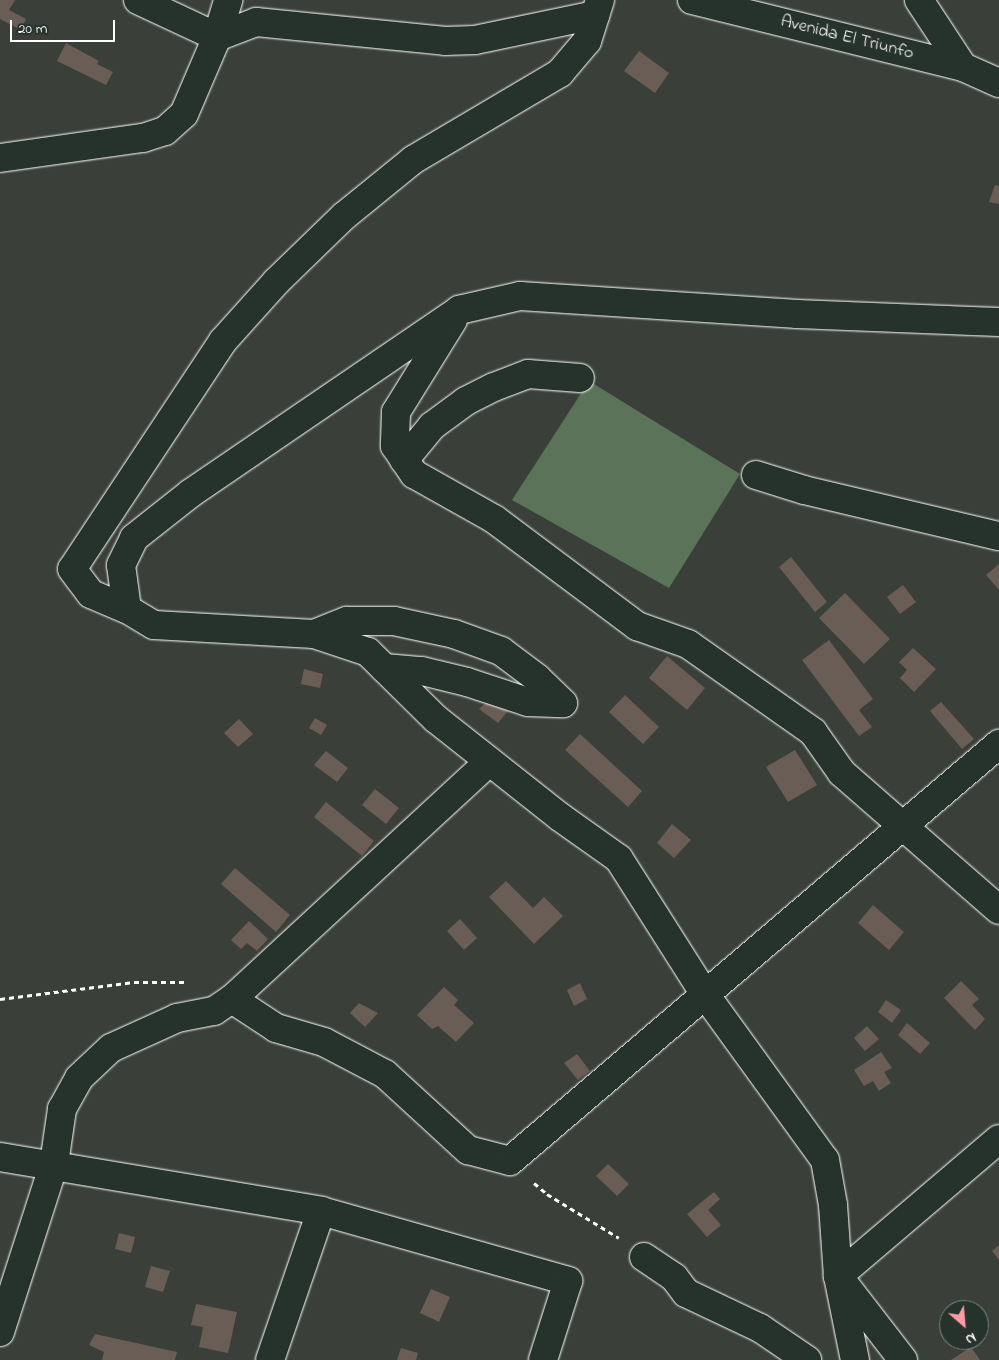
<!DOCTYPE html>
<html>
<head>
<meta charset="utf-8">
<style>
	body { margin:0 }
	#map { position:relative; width:999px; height:1360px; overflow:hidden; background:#3a4039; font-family:"Indie Flower",sans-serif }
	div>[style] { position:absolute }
	.green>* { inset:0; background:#5a7359 }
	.building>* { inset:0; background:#695d55 }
	.path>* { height:3px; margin-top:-1.5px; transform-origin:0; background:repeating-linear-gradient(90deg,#fff 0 5px,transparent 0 9px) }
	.roads { filter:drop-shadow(0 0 1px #fff) drop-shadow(0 0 1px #fff) }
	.minor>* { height:28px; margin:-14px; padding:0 14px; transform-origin:14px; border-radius:14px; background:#26332d }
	span { translate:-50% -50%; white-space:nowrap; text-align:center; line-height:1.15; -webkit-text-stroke:4.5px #26332d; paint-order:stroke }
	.street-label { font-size:18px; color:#fff }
	.north { position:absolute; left:939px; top:1300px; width:50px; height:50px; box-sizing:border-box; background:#26332d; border:1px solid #7d8581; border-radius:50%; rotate:153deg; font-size:14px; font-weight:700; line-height:20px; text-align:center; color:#fff }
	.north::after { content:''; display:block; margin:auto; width:18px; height:22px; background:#ff9aa2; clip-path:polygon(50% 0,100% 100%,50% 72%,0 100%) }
	.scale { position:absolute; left:10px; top:20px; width:105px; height:22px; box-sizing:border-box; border:2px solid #fff; border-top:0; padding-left:6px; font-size:15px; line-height:18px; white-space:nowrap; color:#fff; -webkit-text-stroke:4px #26332d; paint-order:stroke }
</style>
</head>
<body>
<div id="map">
	<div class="green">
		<i style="clip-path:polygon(589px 381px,740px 474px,669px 588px,512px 500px)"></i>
	</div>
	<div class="building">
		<i style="clip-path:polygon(0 0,15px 0,9px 10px,26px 19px,21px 30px,0 19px)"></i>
		<i style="clip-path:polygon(66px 43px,99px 61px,97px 64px,113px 72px,106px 85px,57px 61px)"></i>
		<i style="clip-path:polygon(639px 51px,669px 73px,655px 93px,624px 71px)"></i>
		<i style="clip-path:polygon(995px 185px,999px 186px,999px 204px,989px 202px)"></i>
		<i style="clip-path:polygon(791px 557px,827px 602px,815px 612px,779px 567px)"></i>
		<i style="clip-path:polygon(999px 564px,999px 590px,986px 575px)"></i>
		<i style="clip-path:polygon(903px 585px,916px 602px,900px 614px,887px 597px)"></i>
		<i style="clip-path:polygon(845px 593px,890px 639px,864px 664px,819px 618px)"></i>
		<i style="clip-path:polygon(829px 640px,873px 699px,859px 710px,872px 727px,859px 736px,802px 660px)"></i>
		<i style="clip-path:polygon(913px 648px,936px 669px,914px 692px,900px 678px,907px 670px,899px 662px)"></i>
		<i style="clip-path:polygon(667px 656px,705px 688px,687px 710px,649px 678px)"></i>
		<i style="clip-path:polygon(304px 669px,323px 674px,320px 688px,301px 684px)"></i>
		<i style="clip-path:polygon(625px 695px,659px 727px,643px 744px,609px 712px)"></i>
		<i style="clip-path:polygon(491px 698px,508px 711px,498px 723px,479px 709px)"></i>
		<i style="clip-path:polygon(941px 702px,974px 739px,962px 749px,930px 711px)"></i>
		<i style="clip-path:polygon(315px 718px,327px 725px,321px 735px,309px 728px)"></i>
		<i style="clip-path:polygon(239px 719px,253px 734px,238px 747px,224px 733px)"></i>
		<i style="clip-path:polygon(580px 734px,642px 791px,628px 807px,565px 750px)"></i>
		<i style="clip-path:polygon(795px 750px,817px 785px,788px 802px,766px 767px)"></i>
		<i style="clip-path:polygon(326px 751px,348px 768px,337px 782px,314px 765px)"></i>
		<i style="clip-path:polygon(375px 789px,399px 808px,386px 824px,362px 805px)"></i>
		<i style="clip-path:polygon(326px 802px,374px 841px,362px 856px,314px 817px)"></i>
		<i style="clip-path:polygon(672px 824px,691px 840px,674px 858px,657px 843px)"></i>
		<i style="clip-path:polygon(235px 868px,290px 915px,276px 932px,221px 884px)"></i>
		<i style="clip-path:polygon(506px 881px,533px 908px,544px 897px,563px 916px,534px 944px,489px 897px)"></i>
		<i style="clip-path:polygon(873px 905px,904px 932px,889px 950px,858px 923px)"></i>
		<i style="clip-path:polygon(460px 919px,477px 938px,464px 950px,447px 931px)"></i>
		<i style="clip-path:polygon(249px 921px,268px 939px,257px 951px,247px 943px,241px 949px,231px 940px)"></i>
		<i style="clip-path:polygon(961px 981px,979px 999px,972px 1005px,985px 1019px,975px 1030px,944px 998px)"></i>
		<i style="clip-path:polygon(580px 983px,587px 999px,574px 1006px,567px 990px)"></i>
		<i style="clip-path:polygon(444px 987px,458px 1000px,454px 1005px,474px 1023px,456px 1042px,438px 1026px,432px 1029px,417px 1015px)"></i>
		<i style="clip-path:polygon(886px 1000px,901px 1010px,892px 1023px,878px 1012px)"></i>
		<i style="clip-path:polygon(359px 1003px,378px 1013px,365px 1027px,350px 1013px)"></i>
		<i style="clip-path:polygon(907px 1023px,930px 1043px,920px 1054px,898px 1035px)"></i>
		<i style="clip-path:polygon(867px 1026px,879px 1039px,865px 1051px,854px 1038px)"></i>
		<i style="clip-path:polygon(881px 1052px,892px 1068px,884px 1072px,891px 1083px,879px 1091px,873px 1081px,864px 1086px,854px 1070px)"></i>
		<i style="clip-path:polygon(577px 1054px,590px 1071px,578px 1080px,564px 1063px)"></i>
		<i style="clip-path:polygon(608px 1164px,629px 1184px,617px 1196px,596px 1176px)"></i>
		<i style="clip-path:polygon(714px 1192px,720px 1199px,708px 1210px,721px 1225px,707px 1237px,687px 1214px)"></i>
		<i style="clip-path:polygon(119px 1233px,135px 1237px,131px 1253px,115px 1249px)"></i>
		<i style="clip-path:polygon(999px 1245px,999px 1260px,992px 1251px)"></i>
		<i style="clip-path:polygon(151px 1266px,170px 1271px,163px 1292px,145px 1287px)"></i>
		<i style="clip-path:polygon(431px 1289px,450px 1297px,439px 1322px,420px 1313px)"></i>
		<i style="clip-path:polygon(196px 1304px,237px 1312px,228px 1353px,199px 1347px,203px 1327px,191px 1325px)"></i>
		<i style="clip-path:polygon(95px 1334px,177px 1352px,175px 1360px,102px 1360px,104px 1352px,89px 1345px)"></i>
		<i style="clip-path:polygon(971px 1347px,980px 1360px,951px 1360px)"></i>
		<i style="clip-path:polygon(401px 1348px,418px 1353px,416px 1360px,397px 1360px)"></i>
	</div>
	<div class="path">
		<i style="left:0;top:999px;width:135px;rotate:-7.2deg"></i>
		<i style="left:134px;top:982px;width:50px"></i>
		<i style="left:534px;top:1183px;width:17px;rotate:40deg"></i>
		<i style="left:547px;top:1194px;width:84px;rotate:31.4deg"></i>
	</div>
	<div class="roads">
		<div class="minor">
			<i style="left:138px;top:0;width:87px;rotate:25.1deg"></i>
			<i style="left:217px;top:37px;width:42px;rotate:-21deg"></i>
			<i style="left:256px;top:22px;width:190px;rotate:5.7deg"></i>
			<i style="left:445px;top:41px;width:30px;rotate:-2deg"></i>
			<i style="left:475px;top:40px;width:123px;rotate:-11.8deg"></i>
			<i style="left:600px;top:0;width:43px;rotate:107.6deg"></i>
			<i style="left:587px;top:41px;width:42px;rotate:130.2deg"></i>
			<i style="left:560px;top:73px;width:171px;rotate:149.4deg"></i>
			<i style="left:413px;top:160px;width:89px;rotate:140.9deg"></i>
			<i style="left:344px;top:216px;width:95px;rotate:135.9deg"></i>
			<i style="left:276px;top:282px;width:79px;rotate:131.9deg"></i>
			<i style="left:223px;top:341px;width:273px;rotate:123.5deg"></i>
			<i style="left:72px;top:569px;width:31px;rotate:53deg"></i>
			<i style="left:91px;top:594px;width:39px;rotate:23deg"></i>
			<i style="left:127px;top:609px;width:31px;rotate:31deg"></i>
			<i style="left:154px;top:625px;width:160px;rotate:3.2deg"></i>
			<i style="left:314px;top:634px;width:57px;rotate:18.4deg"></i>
			<i style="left:368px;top:652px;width:95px;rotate:44.6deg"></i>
			<i style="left:436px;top:719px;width:158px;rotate:38.3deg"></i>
			<i style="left:560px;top:817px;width:72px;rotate:35.4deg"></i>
			<i style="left:619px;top:859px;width:159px;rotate:57.6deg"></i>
			<i style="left:704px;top:993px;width:206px;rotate:54.1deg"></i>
			<i style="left:825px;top:1160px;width:46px;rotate:79.9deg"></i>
			<i style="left:833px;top:1205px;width:71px;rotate:86deg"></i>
			<i style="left:838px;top:1276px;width:86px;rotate:78.6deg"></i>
			<i style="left:692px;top:0;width:279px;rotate:13.9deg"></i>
			<i style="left:963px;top:67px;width:39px;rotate:24deg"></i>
			<i style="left:919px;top:0;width:80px;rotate:56.7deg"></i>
			<i style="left:0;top:158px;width:144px;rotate:-8deg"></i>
			<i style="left:143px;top:138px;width:23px;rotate:-18deg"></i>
			<i style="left:165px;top:131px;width:25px;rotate:-42deg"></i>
			<i style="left:184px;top:114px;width:84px;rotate:-66.8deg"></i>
			<i style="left:217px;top:37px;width:39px;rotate:-73deg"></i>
			<i style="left:453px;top:320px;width:108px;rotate:121.8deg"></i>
			<i style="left:396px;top:412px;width:34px;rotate:92deg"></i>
			<i style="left:395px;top:446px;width:34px;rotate:56deg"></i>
			<i style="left:414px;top:474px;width:92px;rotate:29.4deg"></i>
			<i style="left:494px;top:519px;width:179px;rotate:36.8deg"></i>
			<i style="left:637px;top:626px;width:54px;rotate:19.4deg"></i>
			<i style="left:688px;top:644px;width:153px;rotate:35.1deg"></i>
			<i style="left:813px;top:732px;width:50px;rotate:54.7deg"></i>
			<i style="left:842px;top:773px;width:208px;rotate:41.1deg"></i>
			<i style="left:404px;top:460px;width:44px;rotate:-50.5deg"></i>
			<i style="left:432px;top:426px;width:42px;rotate:-36.3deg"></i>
			<i style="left:466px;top:401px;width:31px;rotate:-27deg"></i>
			<i style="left:494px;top:387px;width:36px;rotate:-21deg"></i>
			<i style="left:528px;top:374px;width:52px;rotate:4.4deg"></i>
			<i style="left:756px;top:475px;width:50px;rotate:17.4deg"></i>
			<i style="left:804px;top:490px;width:200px;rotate:13.3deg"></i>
			<i style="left:127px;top:609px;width:44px;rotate:-97.8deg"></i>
			<i style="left:121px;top:565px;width:30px;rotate:-64deg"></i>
			<i style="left:134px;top:538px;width:73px;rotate:-38.3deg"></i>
			<i style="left:191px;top:493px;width:325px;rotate:-34.3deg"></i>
			<i style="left:459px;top:310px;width:63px;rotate:-12.9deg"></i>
			<i style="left:520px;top:296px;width:278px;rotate:3.7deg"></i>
			<i style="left:797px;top:314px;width:202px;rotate:2.3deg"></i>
			<i style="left:314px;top:634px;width:35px;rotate:-22deg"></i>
			<i style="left:347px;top:621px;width:47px"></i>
			<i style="left:394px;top:621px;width:61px;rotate:12.2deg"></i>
			<i style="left:454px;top:634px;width:50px;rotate:19.9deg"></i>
			<i style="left:501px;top:651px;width:45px;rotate:36.9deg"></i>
			<i style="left:537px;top:678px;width:36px;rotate:44deg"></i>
			<i style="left:384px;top:668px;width:38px;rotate:5deg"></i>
			<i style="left:422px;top:671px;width:46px;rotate:13.7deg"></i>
			<i style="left:467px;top:682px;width:64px;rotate:18.2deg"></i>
			<i style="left:528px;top:702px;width:35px;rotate:2deg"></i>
			<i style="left:232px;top:999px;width:53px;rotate:33.4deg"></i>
			<i style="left:276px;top:1028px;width:50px;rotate:16.3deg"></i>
			<i style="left:324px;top:1042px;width:69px;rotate:27.7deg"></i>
			<i style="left:385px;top:1074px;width:113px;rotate:42.5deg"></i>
			<i style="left:468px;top:1150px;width:43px;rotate:14.7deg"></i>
			<i style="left:510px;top:1161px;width:643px;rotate:-40.46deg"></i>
			<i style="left:0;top:1157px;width:326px;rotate:9.5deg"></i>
			<i style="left:321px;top:1211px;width:257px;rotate:15.8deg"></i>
			<i style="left:568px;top:1281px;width:83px;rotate:107.6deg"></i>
			<i style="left:644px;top:1257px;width:36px;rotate:34deg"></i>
			<i style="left:674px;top:1277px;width:20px;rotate:53deg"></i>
			<i style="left:686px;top:1293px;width:82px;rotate:25.3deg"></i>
			<i style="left:760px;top:1328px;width:57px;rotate:34.2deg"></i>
			<i style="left:0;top:1332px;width:176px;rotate:-72.2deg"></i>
			<i style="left:54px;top:1164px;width:56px;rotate:-81.7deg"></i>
			<i style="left:62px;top:1109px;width:35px;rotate:-61deg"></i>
			<i style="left:79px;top:1078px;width:44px;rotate:-43.2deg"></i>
			<i style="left:111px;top:1048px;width:72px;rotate:-24.4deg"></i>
			<i style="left:177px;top:1018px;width:38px;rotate:-11deg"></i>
			<i style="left:214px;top:1011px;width:22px;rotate:-34deg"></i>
			<i style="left:232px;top:999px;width:350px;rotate:-42.7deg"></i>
			<i style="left:270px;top:1360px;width:157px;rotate:-71.1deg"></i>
			<i style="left:903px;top:1360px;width:106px;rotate:-127.7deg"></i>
			<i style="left:838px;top:1276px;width:211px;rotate:-40.4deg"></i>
		</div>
	</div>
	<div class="street-label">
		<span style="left:847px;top:38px;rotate:14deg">Avenida El Triunfo</span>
	</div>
	<div class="north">N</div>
	<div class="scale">20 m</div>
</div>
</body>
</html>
